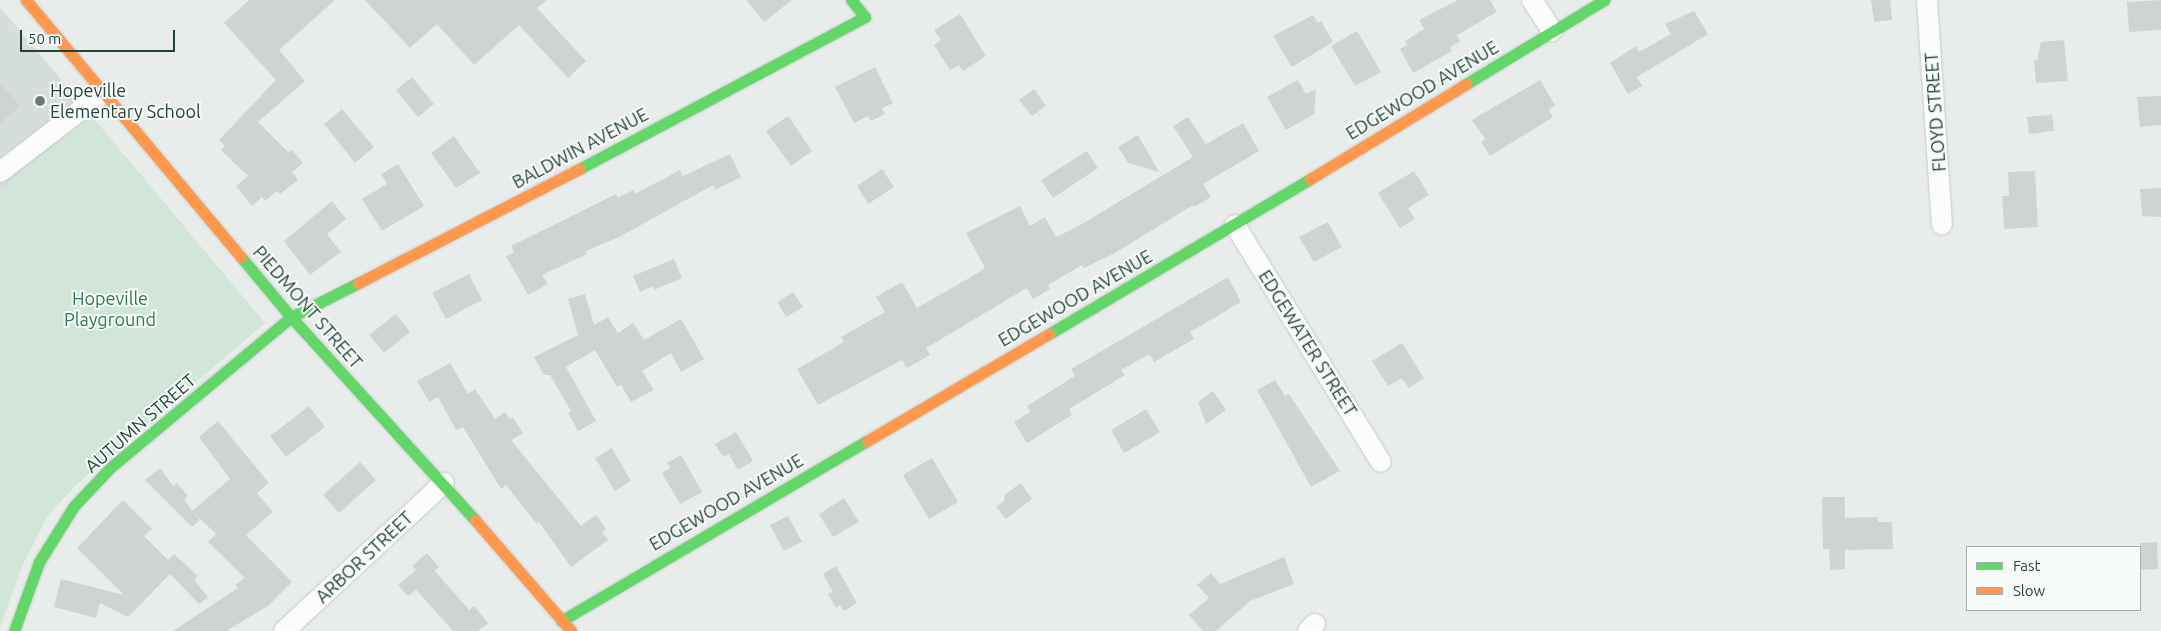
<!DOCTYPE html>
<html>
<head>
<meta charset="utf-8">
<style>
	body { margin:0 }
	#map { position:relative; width:2161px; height:631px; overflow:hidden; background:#e8edeb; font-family:Ubuntu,sans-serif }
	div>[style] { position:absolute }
	.built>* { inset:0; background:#d6dedb }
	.green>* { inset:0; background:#d1e6d8 }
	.building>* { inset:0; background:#cfd4d2 }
	.roads { filter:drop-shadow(0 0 1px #c5cac8) drop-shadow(0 0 1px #c5cac8) }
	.street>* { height:20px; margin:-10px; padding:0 10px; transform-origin:10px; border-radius:10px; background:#fcfcfc }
	.fast>* { height:11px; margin:-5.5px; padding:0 5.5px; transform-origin:5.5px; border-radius:5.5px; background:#63d668 }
	.slow>* { height:11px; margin:-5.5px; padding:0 5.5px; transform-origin:5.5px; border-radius:5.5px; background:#ff974d }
	.dots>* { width:14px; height:14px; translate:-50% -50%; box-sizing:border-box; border:2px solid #f7fbf9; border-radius:50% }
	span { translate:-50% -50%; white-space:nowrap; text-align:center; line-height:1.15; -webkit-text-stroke:4px #f7fbf9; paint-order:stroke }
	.street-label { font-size:18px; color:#24423a }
	.poi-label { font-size:18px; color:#24423a }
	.left { translate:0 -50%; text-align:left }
	.park-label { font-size:18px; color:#2d7a4b }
	.legend { position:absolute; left:1966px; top:546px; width:175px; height:65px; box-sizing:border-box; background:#f7fbf9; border:1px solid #a3b1ad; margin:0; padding:6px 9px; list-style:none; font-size:15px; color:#24423a }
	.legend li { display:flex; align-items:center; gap:10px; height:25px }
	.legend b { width:25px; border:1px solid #a3b1ad }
	.scale { position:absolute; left:20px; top:30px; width:155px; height:22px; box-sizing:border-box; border:2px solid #24423a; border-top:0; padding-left:6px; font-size:15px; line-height:18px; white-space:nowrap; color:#24423a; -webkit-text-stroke:4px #f7fbf9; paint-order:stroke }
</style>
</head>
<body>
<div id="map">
	<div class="built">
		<i style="clip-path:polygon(0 7px,91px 115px,0 192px)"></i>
	</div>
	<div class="green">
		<i style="clip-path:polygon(91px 115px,265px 323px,75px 486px,47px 517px,22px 566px,0 628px,0 192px)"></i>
	</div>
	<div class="building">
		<i style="clip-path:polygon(249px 0,335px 0,279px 50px,305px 81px,258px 122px,288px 152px,292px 150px,303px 163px,292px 172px,298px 180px,280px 194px,277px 191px,265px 201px,262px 197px,252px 206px,236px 186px,248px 176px,221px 150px,225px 146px,219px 140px,276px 80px,224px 23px)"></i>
		<i style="clip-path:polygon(365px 0,547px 0,537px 8px,586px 61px,568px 78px,519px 25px,474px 65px,437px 24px,410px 48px)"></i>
		<i style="clip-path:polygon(746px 0,792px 0,764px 22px)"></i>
		<i style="clip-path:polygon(1458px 0,1490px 0,1497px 12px,1457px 35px,1460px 42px,1450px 47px,1452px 51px,1413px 73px,1400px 49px,1407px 45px,1405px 41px,1424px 29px,1419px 20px)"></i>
		<i style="clip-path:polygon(1871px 0,1890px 0,1892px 20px,1874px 22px)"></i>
		<i style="clip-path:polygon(2161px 0,2161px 30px,2129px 32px,2127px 2px)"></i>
		<i style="clip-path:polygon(1694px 11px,1708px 34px,1637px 77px,1642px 86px,1628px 94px,1610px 63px,1636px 46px,1639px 52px,1671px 34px,1665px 24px)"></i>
		<i style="clip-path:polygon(960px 14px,986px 56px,963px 71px,959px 65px,950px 70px,934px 45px,941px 40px,934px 30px)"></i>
		<i style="clip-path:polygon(1313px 15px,1318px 23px,1321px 21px,1333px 42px,1292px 67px,1273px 36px)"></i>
		<i style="clip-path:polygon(1357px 31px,1381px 72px,1355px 86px,1331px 46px)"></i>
		<i style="clip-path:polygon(2064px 40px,2068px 81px,2036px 83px,2034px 60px,2037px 60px,2041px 42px)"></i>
		<i style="clip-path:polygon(875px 67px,893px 103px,882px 108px,885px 114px,871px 121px,868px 116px,854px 123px,835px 87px)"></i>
		<i style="clip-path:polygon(412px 77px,434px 104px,418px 117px,396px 90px)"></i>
		<i style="clip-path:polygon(1298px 80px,1306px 94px,1316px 89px,1314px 114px,1286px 130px,1267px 97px)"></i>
		<i style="clip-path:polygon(1540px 80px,1555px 105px,1549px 110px,1553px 117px,1490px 156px,1481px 142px,1485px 139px,1472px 120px)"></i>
		<i style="clip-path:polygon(0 82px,20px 107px,0 123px)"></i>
		<i style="clip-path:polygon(1034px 89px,1046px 106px,1032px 116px,1019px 100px)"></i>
		<i style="clip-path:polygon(2161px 96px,2161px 125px,2140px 127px,2137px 97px)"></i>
		<i style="clip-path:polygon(342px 109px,374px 147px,355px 163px,324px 124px)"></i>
		<i style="clip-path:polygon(2052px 115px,2054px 131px,2029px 134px,2027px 117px)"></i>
		<i style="clip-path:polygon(788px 116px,812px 151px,791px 166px,766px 131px)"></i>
		<i style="clip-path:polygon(1188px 117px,1206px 144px,1243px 123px,1259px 151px,1203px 184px,1211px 197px,1194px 207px,1193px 205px,1115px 253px,1084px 268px,1082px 265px,1048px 285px,1050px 289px,1033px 299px,1027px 288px,926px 348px,930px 355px,907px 368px,902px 360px,818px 405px,797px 369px,844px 342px,841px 337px,885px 312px,876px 297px,902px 282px,917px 308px,978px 273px,985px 268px,966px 233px,1020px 206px,1030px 226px,1045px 217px,1056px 237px,1077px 227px,1193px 157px,1173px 126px)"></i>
		<i style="clip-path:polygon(1138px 135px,1159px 172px,1128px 163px,1118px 147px)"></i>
		<i style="clip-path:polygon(454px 136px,480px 173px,456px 188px,431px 153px)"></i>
		<i style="clip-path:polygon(1087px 151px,1098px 168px,1053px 198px,1041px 180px)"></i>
		<i style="clip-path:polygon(730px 154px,741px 177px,715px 190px,713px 185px,619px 237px,586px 251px,587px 254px,542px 275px,548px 284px,528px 295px,506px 256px,514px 252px,511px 246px,616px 194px,618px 198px,633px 190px,635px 194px,680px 170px,683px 176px)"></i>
		<i style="clip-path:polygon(398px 164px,424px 206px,382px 231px,362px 199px,387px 184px,381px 174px)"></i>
		<i style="clip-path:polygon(882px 169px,894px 187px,868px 204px,857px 186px)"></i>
		<i style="clip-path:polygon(1414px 171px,1429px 195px,1408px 208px,1415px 219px,1400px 228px,1378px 193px)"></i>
		<i style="clip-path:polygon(2035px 171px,2038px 227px,2004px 229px,2002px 196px,2009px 196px,2008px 172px)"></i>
		<i style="clip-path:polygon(2161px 188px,2161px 217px,2142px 216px,2140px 189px)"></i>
		<i style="clip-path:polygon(332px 201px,346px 219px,327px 234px,341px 252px,310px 275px,284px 241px)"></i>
		<i style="clip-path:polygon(1328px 222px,1342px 247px,1314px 262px,1299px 237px)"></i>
		<i style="clip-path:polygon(674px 259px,682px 278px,654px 290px,653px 286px,640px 292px,633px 276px)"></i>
		<i style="clip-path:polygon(469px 274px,482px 300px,446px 319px,432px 293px)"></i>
		<i style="clip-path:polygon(1228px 277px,1241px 302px,1190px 332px,1194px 339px,1154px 362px,1149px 354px,1121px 370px,1125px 375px,1069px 409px,1072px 415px,1027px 443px,1014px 422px,1030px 412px,1027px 406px,1075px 376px,1071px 369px)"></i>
		<i style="clip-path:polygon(793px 292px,803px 307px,786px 317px,777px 302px)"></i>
		<i style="clip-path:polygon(585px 294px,594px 325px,608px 317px,618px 333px,633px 323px,644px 340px,681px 319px,704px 359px,681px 372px,671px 353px,642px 371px,654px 390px,631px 402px,621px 385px,617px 387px,595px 350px,566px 367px,596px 421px,578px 431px,568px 413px,571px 411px,550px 375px,544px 375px,534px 357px,578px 335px,568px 299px)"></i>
		<i style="clip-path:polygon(396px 314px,410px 332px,384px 353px,369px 335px)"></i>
		<i style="clip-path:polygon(1402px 343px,1424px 378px,1409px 388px,1402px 378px,1388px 386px,1372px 361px)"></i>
		<i style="clip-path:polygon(450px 363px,468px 394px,475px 389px,495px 419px,505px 412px,510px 419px,513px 417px,523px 433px,511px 440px,581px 526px,596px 515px,606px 529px,602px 532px,608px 540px,571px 567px,539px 522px,537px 524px,506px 485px,501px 489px,463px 427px,456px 430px,438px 397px,429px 402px,417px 381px)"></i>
		<i style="clip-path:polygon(1275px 380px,1285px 396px,1289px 394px,1340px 471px,1311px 487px,1257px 390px)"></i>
		<i style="clip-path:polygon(1213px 391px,1226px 410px,1206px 424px,1198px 402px)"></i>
		<i style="clip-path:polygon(309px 406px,325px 427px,286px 457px,270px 436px)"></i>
		<i style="clip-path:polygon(1146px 409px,1160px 432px,1124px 453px,1111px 430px)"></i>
		<i style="clip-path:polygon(218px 421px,269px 483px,257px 493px,273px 512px,246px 535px,292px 582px,268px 606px,226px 631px,173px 631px,238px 588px,235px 585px,245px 578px,208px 542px,216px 534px,193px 512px,200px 520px,192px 527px,145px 480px,160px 468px,173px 486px,177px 483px,188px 496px,184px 499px,192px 511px,230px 479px,199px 437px)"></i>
		<i style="clip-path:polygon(736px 432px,753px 461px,738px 470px,729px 454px,723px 457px,715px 444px)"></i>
		<i style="clip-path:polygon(612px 448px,631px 481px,615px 491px,595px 458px)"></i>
		<i style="clip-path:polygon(681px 455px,702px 492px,680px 504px,662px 473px,670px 468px,667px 463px)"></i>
		<i style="clip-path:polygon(932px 458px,958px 502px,929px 519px,903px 475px)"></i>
		<i style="clip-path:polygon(360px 462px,376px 480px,339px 513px,323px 495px)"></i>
		<i style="clip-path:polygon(1021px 483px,1032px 499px,1006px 519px,996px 507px,1005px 500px,1004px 495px)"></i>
		<i style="clip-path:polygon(1822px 497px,1845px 497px,1845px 518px,1878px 517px,1878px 522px,1892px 522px,1893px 549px,1845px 550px,1845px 569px,1830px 570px,1829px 549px,1823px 549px)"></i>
		<i style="clip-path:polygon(844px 498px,859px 522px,833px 537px,819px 514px)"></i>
		<i style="clip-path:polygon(123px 500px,152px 529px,144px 536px,168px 560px,174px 554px,198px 576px,194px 580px,208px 597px,199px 604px,170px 574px,128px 617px,100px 603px,96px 618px,54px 607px,61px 579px,124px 595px,77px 548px)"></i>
		<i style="clip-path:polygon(788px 516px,802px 542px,784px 551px,770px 525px)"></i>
		<i style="clip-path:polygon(2157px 542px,2158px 569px,2140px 570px,2140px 543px)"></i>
		<i style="clip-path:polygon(427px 553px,439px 567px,435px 571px,469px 610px,474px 606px,488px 623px,478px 631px,453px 631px,416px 590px,408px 596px,398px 585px,416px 570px,412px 566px)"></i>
		<i style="clip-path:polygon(1284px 557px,1294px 584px,1250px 601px,1216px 631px,1203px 631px,1189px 615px,1209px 598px,1197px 585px,1211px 573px,1220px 584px)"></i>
		<i style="clip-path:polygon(836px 566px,857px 603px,844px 611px,840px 605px,836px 608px,828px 594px,833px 592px,823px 574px)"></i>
	</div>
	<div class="roads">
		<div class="street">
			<i style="left:1532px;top:0;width:37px;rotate:57deg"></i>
			<i style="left:1927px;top:0;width:225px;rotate:86.2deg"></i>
			<i style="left:0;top:172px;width:130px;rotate:-37.5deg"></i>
			<i style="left:1235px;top:225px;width:278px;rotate:58.4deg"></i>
			<i style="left:284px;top:631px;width:218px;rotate:-42.8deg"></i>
			<i style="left:1308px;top:631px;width:10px;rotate:-45deg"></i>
		</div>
		<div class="fast">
			<i style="left:1466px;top:84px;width:162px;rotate:-31.3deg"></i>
			<i style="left:579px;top:169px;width:324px;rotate:-28deg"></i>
			<i style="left:865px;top:17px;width:22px;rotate:-129deg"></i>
			<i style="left:241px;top:257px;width:78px;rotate:50.2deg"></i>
			<i style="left:291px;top:317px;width:274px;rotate:47.8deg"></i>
			<i style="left:1049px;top:334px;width:304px;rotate:-30.7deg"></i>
			<i style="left:561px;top:621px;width:355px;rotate:-30.5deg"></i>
			<i style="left:14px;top:631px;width:73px;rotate:-70.1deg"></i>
			<i style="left:39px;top:562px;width:66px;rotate:-58deg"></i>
			<i style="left:74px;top:506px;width:54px;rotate:-46.5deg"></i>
			<i style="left:111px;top:467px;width:234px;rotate:-39.8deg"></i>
			<i style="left:291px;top:317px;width:75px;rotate:-26.9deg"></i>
		</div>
		<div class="slow">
			<i style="left:26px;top:0;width:335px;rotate:50.1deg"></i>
			<i style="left:1310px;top:179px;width:183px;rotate:-31.3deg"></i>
			<i style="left:358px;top:283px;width:249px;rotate:-27.3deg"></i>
			<i style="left:867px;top:441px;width:211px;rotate:-30.5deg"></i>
			<i style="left:475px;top:520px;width:147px;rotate:49.1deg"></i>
		</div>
	</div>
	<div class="dots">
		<i style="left:40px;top:101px;background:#697e78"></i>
	</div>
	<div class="street-label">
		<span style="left:1422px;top:90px;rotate:-31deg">EDGEWOOD AVENUE</span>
		<span style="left:1935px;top:112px;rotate:-94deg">FLOYD STREET</span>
		<span style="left:580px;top:148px;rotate:-28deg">BALDWIN AVENUE</span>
		<span style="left:1075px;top:298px;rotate:-30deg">EDGEWOOD AVENUE</span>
		<span style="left:308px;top:307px;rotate:49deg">PIEDMONT STREET</span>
		<span style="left:1308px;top:343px;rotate:58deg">EDGEWATER STREET</span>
		<span style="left:140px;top:423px;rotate:-41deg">AUTUMN STREET</span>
		<span style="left:726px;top:502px;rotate:-30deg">EDGEWOOD AVENUE</span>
		<span style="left:364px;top:557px;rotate:-43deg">ARBOR STREET</span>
	</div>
	<div class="poi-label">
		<span class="left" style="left:50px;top:101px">Hopeville<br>Elementary School</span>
	</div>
	<div class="park-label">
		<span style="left:110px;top:309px">Hopeville<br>Playground</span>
	</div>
	<ul class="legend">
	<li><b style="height:6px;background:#63d668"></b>Fast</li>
	<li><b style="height:6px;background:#ff974d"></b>Slow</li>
	</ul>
	<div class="scale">50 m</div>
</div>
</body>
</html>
